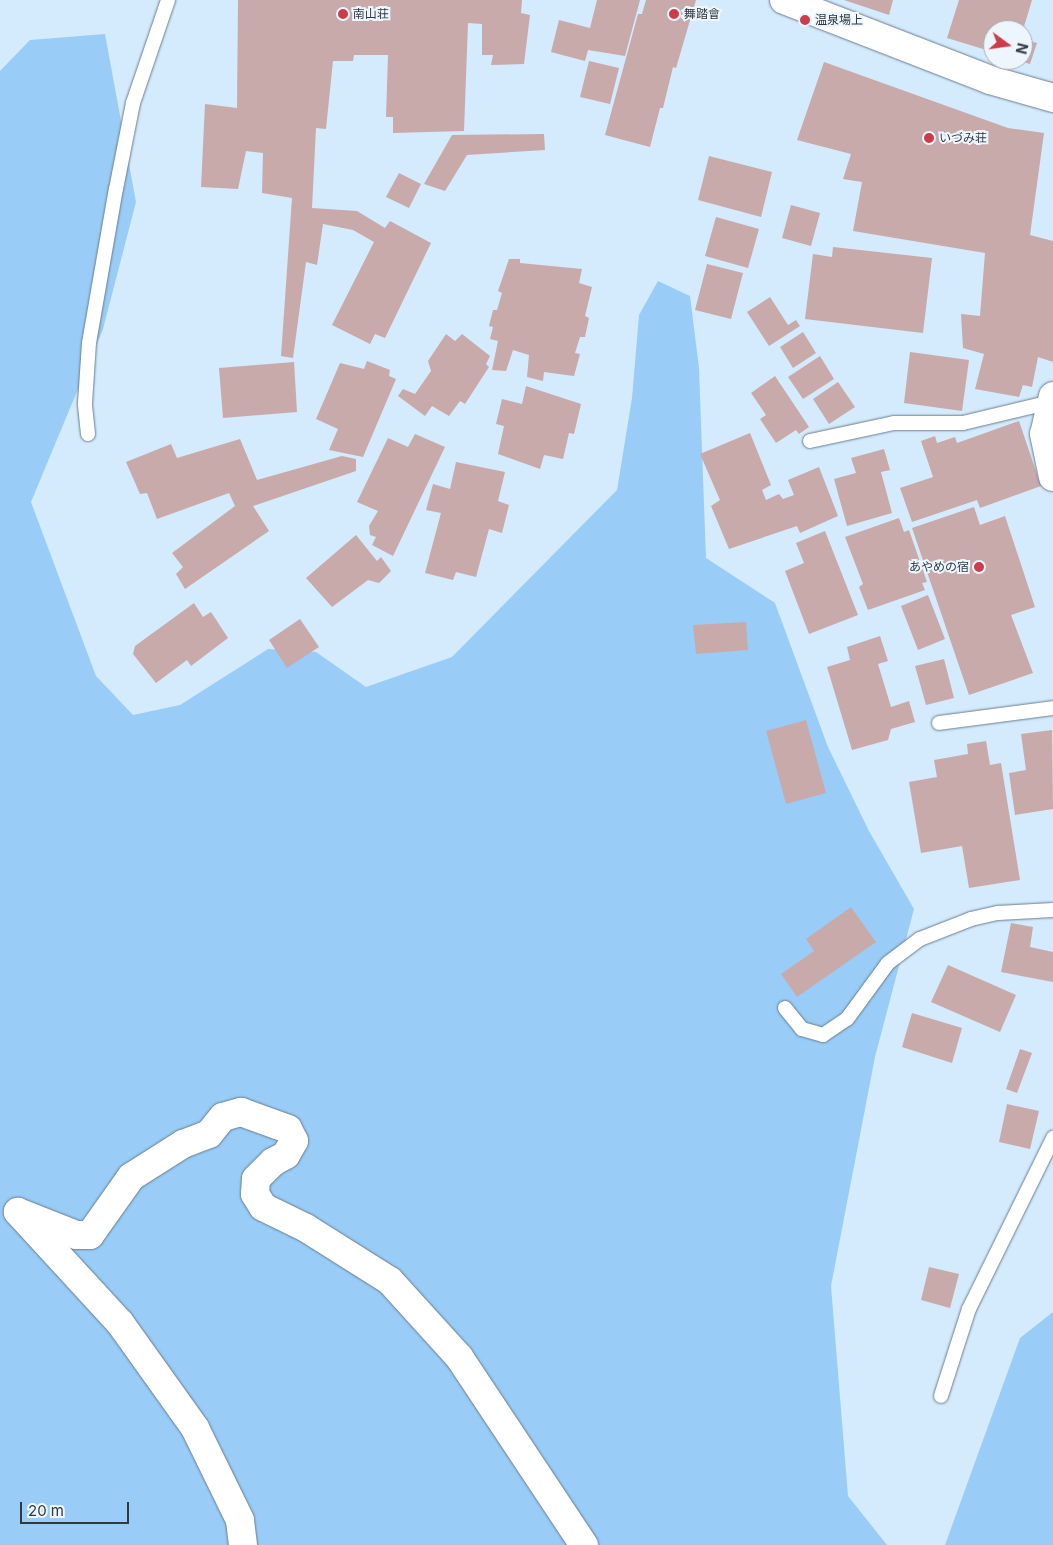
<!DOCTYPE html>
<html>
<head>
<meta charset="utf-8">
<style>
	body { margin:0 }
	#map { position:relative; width:1053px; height:1545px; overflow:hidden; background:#d4eafd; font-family:Inter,"Noto Sans JP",sans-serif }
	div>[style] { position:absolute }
	.green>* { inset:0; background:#99cdf8 }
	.building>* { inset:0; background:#c8aaaa }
	.roads { filter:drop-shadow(0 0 1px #6a7d8e) drop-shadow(0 0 1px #6a7d8e) }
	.service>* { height:14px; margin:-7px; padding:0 7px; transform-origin:7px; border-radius:7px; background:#fff }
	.minor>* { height:28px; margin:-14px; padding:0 14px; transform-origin:14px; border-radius:14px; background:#fff }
	.dots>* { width:14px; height:14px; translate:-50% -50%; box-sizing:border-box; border:2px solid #edf6fd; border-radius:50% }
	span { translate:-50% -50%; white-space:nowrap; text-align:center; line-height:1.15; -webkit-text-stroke:4px #edf6fd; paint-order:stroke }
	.poi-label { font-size:12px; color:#303840 }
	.left { translate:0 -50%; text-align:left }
	.right { translate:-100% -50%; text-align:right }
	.north { position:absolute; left:983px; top:20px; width:50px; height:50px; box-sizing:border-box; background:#edf6fd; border:1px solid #a1aab1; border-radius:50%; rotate:104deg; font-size:14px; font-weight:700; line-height:20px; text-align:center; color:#303840 }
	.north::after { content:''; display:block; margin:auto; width:18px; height:22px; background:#cc3c4b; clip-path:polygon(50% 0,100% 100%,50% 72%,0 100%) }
	.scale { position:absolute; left:20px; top:1502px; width:109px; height:22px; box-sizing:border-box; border:2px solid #303840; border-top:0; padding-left:6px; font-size:15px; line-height:18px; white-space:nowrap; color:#303840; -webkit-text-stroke:4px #edf6fd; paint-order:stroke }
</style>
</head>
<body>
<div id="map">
	<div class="green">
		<i style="clip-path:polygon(105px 34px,136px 202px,103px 329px,31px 502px,96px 676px,133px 715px,180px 705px,268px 649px,316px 652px,366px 687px,452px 657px,617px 490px,632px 398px,639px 315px,658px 281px,690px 296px,699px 368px,706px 558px,775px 603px,828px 747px,869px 831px,914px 909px,875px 1057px,831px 1286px,848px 1496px,887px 1545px,0 1545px,0 71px,30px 40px)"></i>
		<i style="clip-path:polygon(1053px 1312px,1053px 1545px,945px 1545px,1020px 1338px)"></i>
	</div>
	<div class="building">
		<i style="clip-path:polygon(238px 0,522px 0,521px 13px,530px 15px,524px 64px,491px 65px,493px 55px,482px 55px,482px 24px,468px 23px,464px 131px,393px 133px,393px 117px,386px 117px,388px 55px,354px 55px,353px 61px,333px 61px,326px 129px,316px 128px,312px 208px,357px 211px,385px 228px,390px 221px,431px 243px,385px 338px,375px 334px,370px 344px,332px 325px,374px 242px,353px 230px,323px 224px,317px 265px,306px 262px,293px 358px,281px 356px,292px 198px,262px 193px,263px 153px,246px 151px,238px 189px,201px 187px,205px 104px,237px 108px)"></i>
		<i style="clip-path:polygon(597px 0,640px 0,625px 56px,588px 50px,585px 61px,551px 52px,559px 20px,590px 28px)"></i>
		<i style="clip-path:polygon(646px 0,696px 0,676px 68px,673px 67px,663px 108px,660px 108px,650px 147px,605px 135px,638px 14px,642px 14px)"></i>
		<i style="clip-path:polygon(844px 0,893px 0,889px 15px)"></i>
		<i style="clip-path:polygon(959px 0,1032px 0,1023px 30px,993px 30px,993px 52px,947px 38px)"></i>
		<i style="clip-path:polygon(1023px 39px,1037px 43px,1030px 64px,1023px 62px)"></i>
		<i style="clip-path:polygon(589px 61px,619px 68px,610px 104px,580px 97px)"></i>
		<i style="clip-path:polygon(824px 62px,1008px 128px,1044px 133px,1030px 235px,1053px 241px,1053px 362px,1038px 357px,1032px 387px,1023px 385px,1019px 397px,975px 389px,984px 354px,963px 348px,961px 314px,980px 316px,985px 253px,853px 231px,862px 182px,843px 179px,851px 154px,797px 140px)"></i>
		<i style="clip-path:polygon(544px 134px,545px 150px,467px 155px,445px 191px,424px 184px,452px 135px)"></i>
		<i style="clip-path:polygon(709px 156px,772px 172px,761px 217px,698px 200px)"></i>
		<i style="clip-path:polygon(399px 173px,421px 184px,409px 208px,386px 197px)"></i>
		<i style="clip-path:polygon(791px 205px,820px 213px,811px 246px,782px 238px)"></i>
		<i style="clip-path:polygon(716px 217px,759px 229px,748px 268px,705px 256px)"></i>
		<i style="clip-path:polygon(833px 247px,932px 258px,923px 333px,805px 319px,813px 254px,832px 257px)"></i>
		<i style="clip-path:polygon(509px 259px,520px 259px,520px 263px,582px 269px,579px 283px,592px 287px,585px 316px,589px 318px,585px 337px,580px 337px,575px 353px,580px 354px,574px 376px,544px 372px,543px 381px,527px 377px,529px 355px,513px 350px,506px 371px,492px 370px,498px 341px,490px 339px,493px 327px,489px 326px,493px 310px,497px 310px,502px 293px,498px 291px)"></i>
		<i style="clip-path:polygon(707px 264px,743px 273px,731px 319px,695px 310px)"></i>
		<i style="clip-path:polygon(770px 297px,788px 325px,796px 320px,800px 326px,769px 346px,747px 312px)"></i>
		<i style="clip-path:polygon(803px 332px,816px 353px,793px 368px,780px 347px)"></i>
		<i style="clip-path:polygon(446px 334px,455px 341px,462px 334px,490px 356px,486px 364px,489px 367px,465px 404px,460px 401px,449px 416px,432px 406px,425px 416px,398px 396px,403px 389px,415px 394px,431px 371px,428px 361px)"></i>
		<i style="clip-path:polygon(910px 352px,969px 360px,962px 411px,904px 403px)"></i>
		<i style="clip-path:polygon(820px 356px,834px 379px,803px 399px,788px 377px)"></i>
		<i style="clip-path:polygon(367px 361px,390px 370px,389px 376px,396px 379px,363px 457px,329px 450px,338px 429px,316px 419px,340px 363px,364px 369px)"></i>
		<i style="clip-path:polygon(294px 362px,297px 412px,223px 418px,219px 368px)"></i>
		<i style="clip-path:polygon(775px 376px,809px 427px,799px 434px,796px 430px,776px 443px,760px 419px,766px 415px,751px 393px)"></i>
		<i style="clip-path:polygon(838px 382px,855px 407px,829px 424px,813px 399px)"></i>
		<i style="clip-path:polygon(526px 386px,581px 404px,574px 434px,569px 433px,563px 459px,544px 455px,540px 469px,498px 454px,504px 426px,496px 424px,502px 399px,522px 404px)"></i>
		<i style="clip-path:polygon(1019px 421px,1041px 486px,980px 508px,977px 500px,912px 522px,900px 488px,933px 477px,921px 441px,935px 436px,937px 443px,955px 437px,957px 443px)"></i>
		<i style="clip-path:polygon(750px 433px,771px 485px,762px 490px,766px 500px,779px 494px,783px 499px,794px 495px,788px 480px,819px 467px,838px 516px,800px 533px,797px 526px,729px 549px,711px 506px,720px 500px,700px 454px)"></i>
		<i style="clip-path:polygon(415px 434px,445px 447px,393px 556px,372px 545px,376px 537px,370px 535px,369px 526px,378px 511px,357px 502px,388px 438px,408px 447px)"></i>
		<i style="clip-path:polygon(240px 439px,257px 480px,342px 456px,356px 459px,356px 471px,253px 506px,269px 531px,185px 589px,176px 574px,183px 567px,172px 553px,235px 506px,229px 493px,157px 519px,147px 493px,140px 494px,126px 462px,171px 444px,177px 458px)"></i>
		<i style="clip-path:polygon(884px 449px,890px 470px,881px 472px,892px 513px,847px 526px,834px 479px,856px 473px,851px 458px)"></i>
		<i style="clip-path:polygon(456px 462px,505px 472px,498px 501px,509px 505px,502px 533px,489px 529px,476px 577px,456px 572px,453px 580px,425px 573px,441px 513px,426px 510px,433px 484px,450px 489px)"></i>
		<i style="clip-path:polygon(974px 507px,980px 525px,1005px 516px,1035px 607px,1011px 615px,1033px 673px,969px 695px,912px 528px)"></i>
		<i style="clip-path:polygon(899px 518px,904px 532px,909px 530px,927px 582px,922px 583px,925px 590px,868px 610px,859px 587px,863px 584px,845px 537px)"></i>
		<i style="clip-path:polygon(825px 531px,858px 615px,809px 634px,785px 571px,804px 563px,796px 543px)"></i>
		<i style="clip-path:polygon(356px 535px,377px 561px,381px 557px,391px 571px,379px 583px,368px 580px,332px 607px,306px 578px)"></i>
		<i style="clip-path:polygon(928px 595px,945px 639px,918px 650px,901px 606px)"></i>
		<i style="clip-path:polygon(194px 603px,203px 617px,211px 612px,228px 638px,191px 666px,187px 660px,156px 683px,133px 654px,135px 646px)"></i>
		<i style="clip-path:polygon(300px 619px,319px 647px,287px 668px,269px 640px)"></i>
		<i style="clip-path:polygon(746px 622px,748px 650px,696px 654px,693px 625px)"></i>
		<i style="clip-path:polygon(880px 636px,888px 661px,878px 664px,891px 707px,909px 701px,915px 722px,891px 729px,888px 740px,852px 750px,827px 667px,850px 660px,847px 647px)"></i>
		<i style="clip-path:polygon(944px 659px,954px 698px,926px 705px,915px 666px)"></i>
		<i style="clip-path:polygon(806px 720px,826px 793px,786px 804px,766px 731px)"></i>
		<i style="clip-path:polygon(1052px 730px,1053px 809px,1015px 815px,1009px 773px,1026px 770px,1021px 734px)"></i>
		<i style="clip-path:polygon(986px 741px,990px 765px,1001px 763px,1020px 880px,969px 888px,962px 846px,921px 853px,909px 782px,937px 777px,934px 760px,968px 754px,967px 744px)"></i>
		<i style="clip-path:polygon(851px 907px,876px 942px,797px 997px,781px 974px,814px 951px,806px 939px)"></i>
		<i style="clip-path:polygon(1011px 923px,1033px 927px,1030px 947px,1053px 952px,1053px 982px,1001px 972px)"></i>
		<i style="clip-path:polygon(948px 965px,1016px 995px,1000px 1032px,931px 1002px)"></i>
		<i style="clip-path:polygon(912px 1013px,962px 1028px,952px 1063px,902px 1047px)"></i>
		<i style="clip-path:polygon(1020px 1049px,1032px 1053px,1017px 1093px,1006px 1089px)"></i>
		<i style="clip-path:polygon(1007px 1104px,1039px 1111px,1030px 1149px,999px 1142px)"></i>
		<i style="clip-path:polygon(929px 1267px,959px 1274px,950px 1308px,921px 1300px)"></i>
	</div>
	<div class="roads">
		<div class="service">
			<i style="left:88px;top:434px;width:31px;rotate:-96deg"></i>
			<i style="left:85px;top:403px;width:60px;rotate:-86.2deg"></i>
			<i style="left:89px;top:343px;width:156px;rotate:-80.1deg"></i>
			<i style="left:116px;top:189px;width:88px;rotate:-78.8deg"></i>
			<i style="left:133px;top:103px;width:109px;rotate:-71.2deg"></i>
			<i style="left:810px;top:441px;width:86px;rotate:-12.1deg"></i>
			<i style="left:894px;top:423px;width:69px"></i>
			<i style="left:963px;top:423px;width:90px;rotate:-13.4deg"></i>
			<i style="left:939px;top:723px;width:115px;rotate:-7.5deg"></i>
			<i style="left:785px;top:1008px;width:27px;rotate:51deg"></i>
			<i style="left:802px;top:1029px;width:22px;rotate:16deg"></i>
			<i style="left:823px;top:1035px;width:29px;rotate:-34deg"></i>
			<i style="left:847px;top:1019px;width:69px;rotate:-53.8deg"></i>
			<i style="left:888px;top:963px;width:40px;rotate:-37deg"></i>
			<i style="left:920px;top:939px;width:55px;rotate:-21.4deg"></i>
			<i style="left:971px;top:919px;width:28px;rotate:-13deg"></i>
			<i style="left:998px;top:913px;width:55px;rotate:-3.1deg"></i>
			<i style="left:941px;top:1396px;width:91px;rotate:-72.2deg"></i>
			<i style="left:969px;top:1309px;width:191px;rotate:-63.8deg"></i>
		</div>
		<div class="minor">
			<i style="left:784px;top:0;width:221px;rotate:21.2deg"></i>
			<i style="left:990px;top:80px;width:66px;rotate:15.9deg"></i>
			<i style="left:1053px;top:396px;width:39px;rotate:103deg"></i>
			<i style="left:1044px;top:434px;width:44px;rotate:78.2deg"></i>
			<i style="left:243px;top:1545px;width:25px;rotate:-97deg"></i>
			<i style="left:240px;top:1520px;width:102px;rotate:-116.1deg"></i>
			<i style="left:195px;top:1428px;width:129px;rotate:-125.5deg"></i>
			<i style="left:120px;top:1323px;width:151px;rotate:-132.6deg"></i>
			<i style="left:18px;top:1212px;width:62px;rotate:21.6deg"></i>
			<i style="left:76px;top:1235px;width:14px"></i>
			<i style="left:90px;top:1235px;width:71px;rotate:-54.7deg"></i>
			<i style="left:131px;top:1177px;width:62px;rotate:-32.4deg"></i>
			<i style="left:183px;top:1144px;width:28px;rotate:-21deg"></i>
			<i style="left:209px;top:1134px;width:22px;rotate:-51deg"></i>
			<i style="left:223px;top:1117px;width:19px;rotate:-16deg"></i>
			<i style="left:241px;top:1112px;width:50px;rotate:19.9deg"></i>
			<i style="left:288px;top:1129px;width:13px;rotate:63deg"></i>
			<i style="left:294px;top:1141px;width:16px;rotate:120deg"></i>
			<i style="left:286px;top:1155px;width:15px;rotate:152deg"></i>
			<i style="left:273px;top:1162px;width:24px;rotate:135deg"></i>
			<i style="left:256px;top:1179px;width:15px;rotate:94deg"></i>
			<i style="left:255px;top:1194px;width:15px;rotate:58deg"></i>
			<i style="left:263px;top:1207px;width:48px;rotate:26deg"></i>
			<i style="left:306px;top:1228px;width:99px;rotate:32.2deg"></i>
			<i style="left:390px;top:1281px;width:103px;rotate:47.8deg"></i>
			<i style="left:459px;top:1357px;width:226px;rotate:56.4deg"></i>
		</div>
	</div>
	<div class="dots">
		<i style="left:343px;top:14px;background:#cc3c4b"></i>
		<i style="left:674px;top:14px;background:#cc3c4b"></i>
		<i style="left:805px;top:20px;background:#cc3c4b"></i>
		<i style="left:929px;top:138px;background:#cc3c4b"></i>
		<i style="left:979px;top:567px;background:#cc3c4b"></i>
	</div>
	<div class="poi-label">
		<span class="left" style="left:353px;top:14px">南山荘</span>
		<span class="left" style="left:684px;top:14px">舞踏會</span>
		<span class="left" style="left:815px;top:20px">温泉場上</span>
		<span class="left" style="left:939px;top:138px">いづみ荘</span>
		<span class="right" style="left:969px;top:567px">あやめの宿</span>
	</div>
	<div class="north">N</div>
	<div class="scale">20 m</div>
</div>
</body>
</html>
